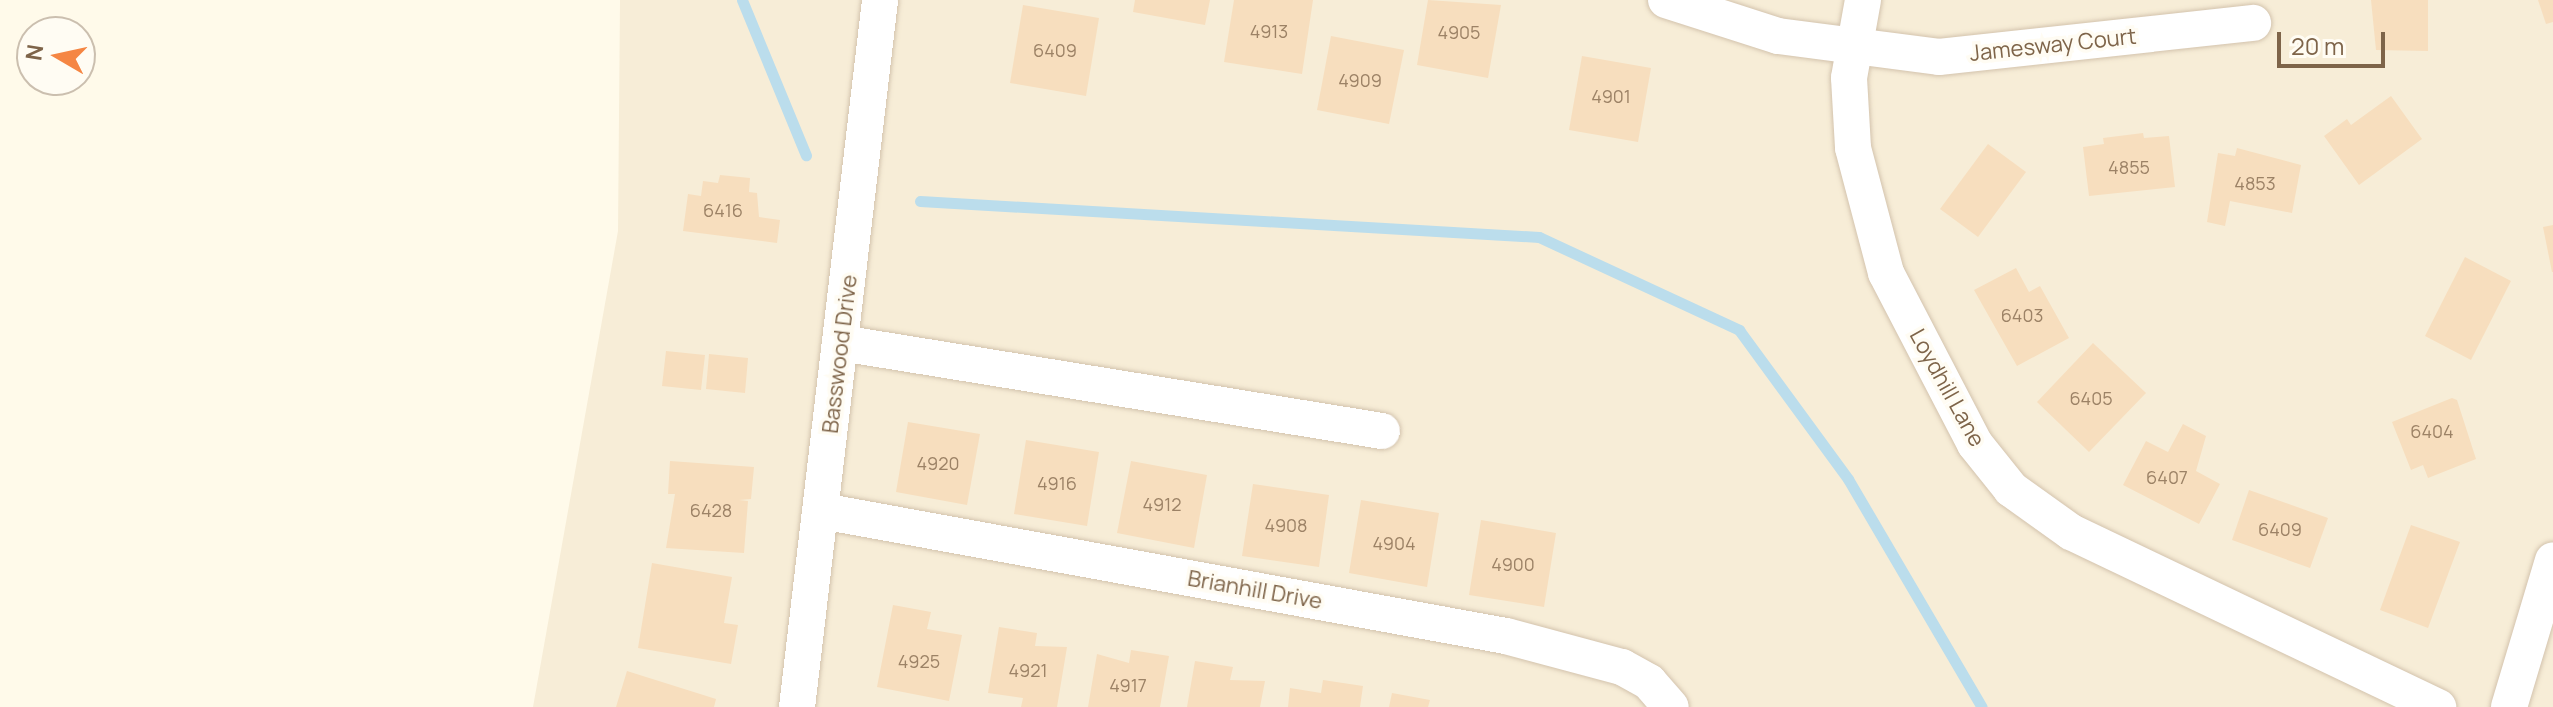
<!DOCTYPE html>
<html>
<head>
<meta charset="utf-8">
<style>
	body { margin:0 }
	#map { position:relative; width:2553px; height:707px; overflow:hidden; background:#fffaea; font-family:Manrope,sans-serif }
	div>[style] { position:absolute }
	.residential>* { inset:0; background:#f7edd7 }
	.stream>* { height:11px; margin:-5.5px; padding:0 5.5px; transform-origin:5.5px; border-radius:5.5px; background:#bbddec }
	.building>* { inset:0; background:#f7debe }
	.roads { filter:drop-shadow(0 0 2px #d3c3ad) drop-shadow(0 0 2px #d3c3ad) }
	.minor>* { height:36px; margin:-18px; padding:0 18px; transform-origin:18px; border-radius:18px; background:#fff }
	span { translate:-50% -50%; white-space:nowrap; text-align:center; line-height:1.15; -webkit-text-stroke:7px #fffcf3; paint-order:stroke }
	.number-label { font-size:18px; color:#9c8266 }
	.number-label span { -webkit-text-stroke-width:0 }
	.street-label { font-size:22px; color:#7e6449 }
	.north { position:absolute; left:16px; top:16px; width:80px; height:80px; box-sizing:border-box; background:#fffcf3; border:2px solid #cbbfaf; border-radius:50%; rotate:279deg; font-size:22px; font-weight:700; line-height:32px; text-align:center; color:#7e6449 }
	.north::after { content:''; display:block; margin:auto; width:28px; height:36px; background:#f58643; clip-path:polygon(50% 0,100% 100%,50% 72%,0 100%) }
	.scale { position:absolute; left:2277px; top:32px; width:108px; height:36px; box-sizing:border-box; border:4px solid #7e6449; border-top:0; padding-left:10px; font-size:24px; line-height:28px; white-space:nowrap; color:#7e6449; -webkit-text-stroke:6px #fffcf3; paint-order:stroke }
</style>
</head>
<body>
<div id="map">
	<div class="residential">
		<i style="clip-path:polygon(620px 0,2553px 0,2553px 707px,533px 707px,618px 231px)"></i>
	</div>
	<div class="stream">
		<i style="left:742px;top:0;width:168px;rotate:67.6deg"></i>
		<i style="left:920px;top:201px;width:620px;rotate:3.33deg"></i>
		<i style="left:1539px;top:237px;width:221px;rotate:24.9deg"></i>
		<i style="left:1739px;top:330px;width:185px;rotate:53.8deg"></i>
		<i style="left:1848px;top:479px;width:264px;rotate:59.6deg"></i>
	</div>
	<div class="building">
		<i style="clip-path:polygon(1135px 0,1210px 0,1205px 25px,1133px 12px)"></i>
		<i style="clip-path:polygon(1234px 0,1313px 0,1302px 74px,1224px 62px)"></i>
		<i style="clip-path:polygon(1428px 0,1501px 5px,1488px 78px,1417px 65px)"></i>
		<i style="clip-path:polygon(2371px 0,2428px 0,2428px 51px,2376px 50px)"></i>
		<i style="clip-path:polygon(2538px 0,2553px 0,2553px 22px,2546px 24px)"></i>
		<i style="clip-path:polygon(1023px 5px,1099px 18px,1086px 96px,1010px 83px)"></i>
		<i style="clip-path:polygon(1331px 36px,1404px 50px,1389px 124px,1317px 110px)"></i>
		<i style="clip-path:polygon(1582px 56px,1651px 68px,1638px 142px,1569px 130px)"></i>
		<i style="clip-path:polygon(2391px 96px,2422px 139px,2359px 185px,2324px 136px,2347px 119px,2351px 125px)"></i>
		<i style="clip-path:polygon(2143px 133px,2144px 138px,2169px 136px,2175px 187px,2089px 196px,2083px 147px,2104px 144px,2103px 138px)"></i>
		<i style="clip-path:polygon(1988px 144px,2026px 172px,1978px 237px,1940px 209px)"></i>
		<i style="clip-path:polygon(2237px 148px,2301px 165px,2292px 213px,2230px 201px,2225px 226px,2207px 222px,2218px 153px,2235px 156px)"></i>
		<i style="clip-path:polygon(720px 175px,750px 178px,749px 192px,757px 193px,759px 217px,780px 220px,777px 243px,683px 231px,688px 194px,701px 196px,703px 181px,718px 183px)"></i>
		<i style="clip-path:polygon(2553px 225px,2553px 272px,2552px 272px,2543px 227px)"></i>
		<i style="clip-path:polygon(2465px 257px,2511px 281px,2471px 360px,2425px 336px)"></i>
		<i style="clip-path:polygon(2016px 268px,2029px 292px,2040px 286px,2069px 338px,2017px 366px,1974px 290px)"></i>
		<i style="clip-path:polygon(2093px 343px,2146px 393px,2089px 452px,2037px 402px)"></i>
		<i style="clip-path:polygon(666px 351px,705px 355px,701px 390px,662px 386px)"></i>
		<i style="clip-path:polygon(709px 354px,748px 358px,745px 393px,706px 389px)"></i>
		<i style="clip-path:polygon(2452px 398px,2457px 400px,2476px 459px,2428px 478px,2423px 465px,2411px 470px,2392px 422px)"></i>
		<i style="clip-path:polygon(908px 422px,980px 434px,967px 505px,896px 492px)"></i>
		<i style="clip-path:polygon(2183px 424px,2206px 436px,2196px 471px,2220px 484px,2199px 524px,2123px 485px,2146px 441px,2168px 452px)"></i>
		<i style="clip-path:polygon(1026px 440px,1099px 452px,1087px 526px,1014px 514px)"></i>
		<i style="clip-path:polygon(670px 461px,754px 467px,751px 499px,739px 500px,748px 501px,744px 553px,666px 548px,675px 494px,668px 494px)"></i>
		<i style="clip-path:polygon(1131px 461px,1207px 475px,1194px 548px,1117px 533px)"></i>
		<i style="clip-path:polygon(1253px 484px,1329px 495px,1319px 567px,1242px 556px)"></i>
		<i style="clip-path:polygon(2249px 490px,2328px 518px,2310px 568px,2232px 540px)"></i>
		<i style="clip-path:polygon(1361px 500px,1439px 513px,1427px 587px,1349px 573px)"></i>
		<i style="clip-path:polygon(1481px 520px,1556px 533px,1544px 607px,1469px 595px)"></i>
		<i style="clip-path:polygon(2411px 525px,2460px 542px,2428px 628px,2380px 610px)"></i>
		<i style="clip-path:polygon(652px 563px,732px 577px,724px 623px,738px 625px,731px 664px,638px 648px)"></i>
		<i style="clip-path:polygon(893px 605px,931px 612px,927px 629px,962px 635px,949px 701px,877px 687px)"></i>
		<i style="clip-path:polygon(999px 627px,1037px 633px,1035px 646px,1067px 647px,1057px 707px,1021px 707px,1023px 698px,988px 693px)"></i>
		<i style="clip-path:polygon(1131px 650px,1169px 656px,1160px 707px,1088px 707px,1097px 654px,1129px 663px)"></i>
		<i style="clip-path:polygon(1195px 661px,1233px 667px,1230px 680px,1265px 681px,1260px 707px,1187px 707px)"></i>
		<i style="clip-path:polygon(627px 671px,716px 699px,714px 707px,616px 707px)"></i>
		<i style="clip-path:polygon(1323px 680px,1363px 686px,1360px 707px,1288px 707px,1290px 688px,1321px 693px)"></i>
		<i style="clip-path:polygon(1392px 693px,1430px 700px,1428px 707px,1389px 707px)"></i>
	</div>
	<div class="roads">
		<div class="minor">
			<i style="left:1666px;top:0;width:118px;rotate:17.8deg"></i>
			<i style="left:1778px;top:36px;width:162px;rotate:7.4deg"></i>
			<i style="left:1939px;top:57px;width:316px;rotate:-6.2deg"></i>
			<i style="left:1863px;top:0;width:79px;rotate:100.2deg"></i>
			<i style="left:1849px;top:78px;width:70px;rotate:86.7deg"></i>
			<i style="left:1853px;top:148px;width:129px;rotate:75.2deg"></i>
			<i style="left:1886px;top:273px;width:193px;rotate:62.5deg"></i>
			<i style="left:1975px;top:444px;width:58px;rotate:51.3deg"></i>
			<i style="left:2011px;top:489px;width:74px;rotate:35.6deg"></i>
			<i style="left:2071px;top:532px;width:407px;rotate:25.5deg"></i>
			<i style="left:841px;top:343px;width:548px;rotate:9.24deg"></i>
			<i style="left:822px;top:511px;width:695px;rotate:10.36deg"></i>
			<i style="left:1506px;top:636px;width:120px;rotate:15deg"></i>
			<i style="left:1622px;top:667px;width:31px;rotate:29deg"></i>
			<i style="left:1649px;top:682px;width:33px;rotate:49deg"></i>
			<i style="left:797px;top:707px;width:712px;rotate:-83.3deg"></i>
			<i style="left:2509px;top:707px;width:153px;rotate:-73.3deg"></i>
		</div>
	</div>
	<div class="number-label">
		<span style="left:1269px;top:31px">4913</span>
		<span style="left:1459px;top:32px">4905</span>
		<span style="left:1055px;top:50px">6409</span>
		<span style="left:1360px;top:80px">4909</span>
		<span style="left:1611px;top:96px">4901</span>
		<span style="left:2129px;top:167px">4855</span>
		<span style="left:2255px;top:183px">4853</span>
		<span style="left:723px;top:210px">6416</span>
		<span style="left:2022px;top:315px">6403</span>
		<span style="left:2091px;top:398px">6405</span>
		<span style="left:2432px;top:431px">6404</span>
		<span style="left:938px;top:463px">4920</span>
		<span style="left:2167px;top:477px">6407</span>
		<span style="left:1057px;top:483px">4916</span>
		<span style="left:1162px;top:504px">4912</span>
		<span style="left:711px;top:510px">6428</span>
		<span style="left:1286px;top:525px">4908</span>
		<span style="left:2280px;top:529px">6409</span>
		<span style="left:1394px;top:543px">4904</span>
		<span style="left:1513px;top:564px">4900</span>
		<span style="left:919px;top:661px">4925</span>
		<span style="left:1028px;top:670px">4921</span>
		<span style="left:1128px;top:685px">4917</span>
	</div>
	<div class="street-label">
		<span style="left:2053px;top:45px;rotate:-6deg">Jamesway Court</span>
		<span style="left:840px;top:354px;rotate:-83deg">Basswood Drive</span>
		<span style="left:1947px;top:388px;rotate:61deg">Loydhill Lane</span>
		<span style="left:1255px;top:590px;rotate:10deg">Brianhill Drive</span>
	</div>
	<div class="north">N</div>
	<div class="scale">20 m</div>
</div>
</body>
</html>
